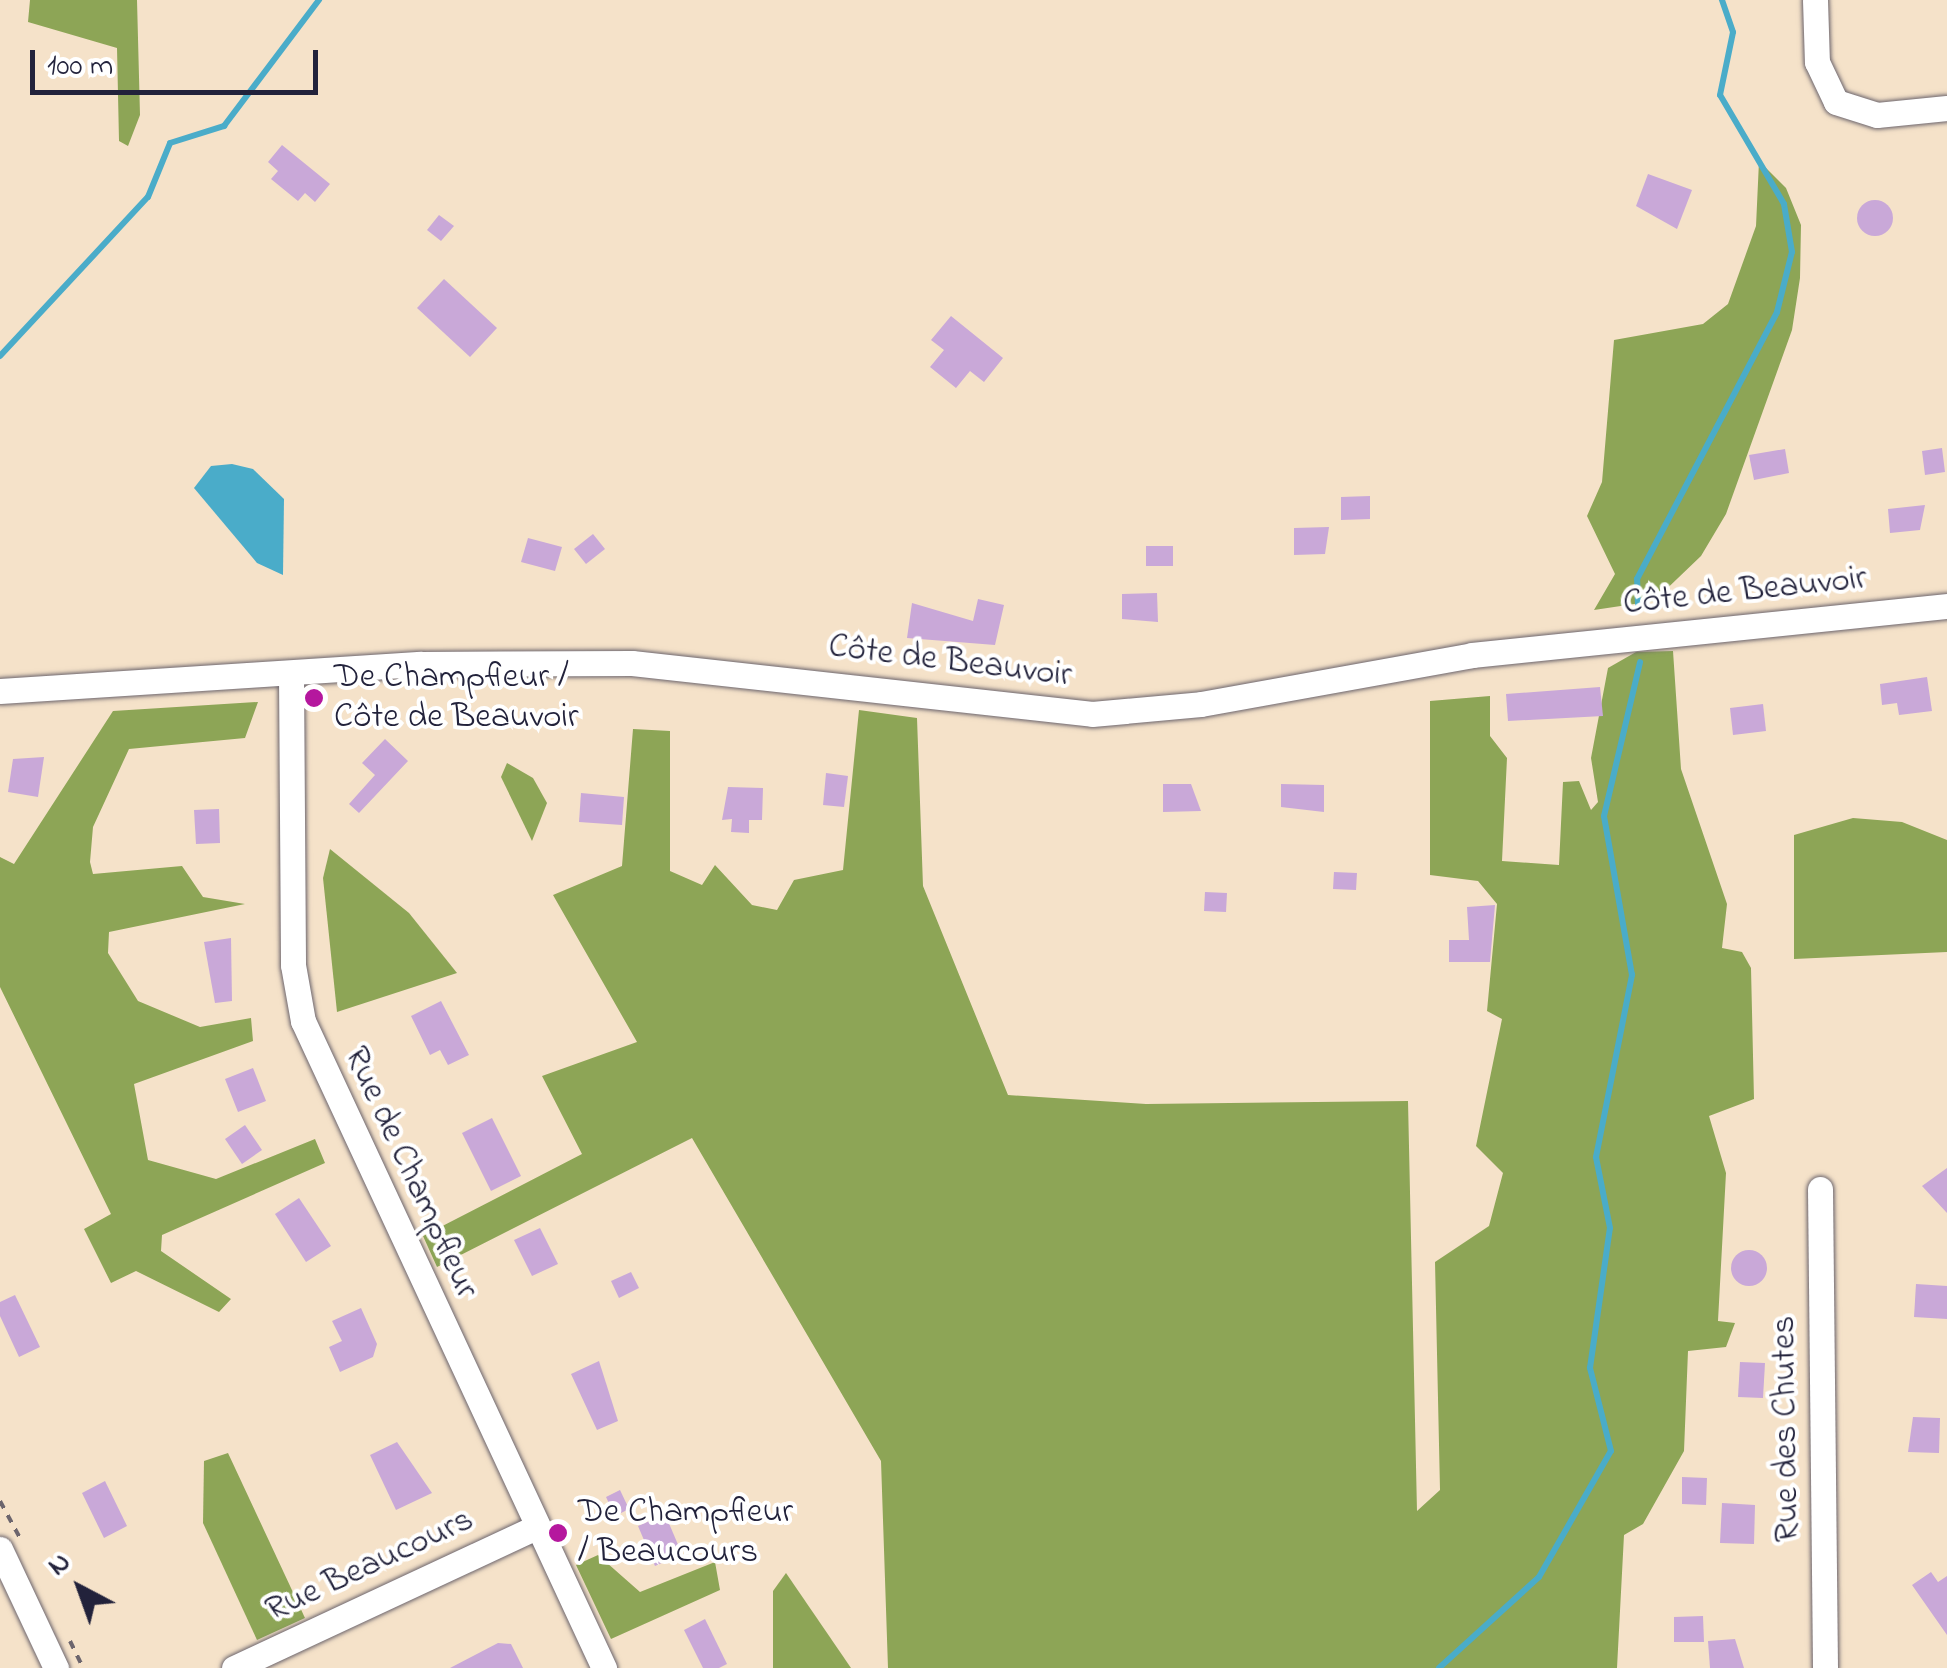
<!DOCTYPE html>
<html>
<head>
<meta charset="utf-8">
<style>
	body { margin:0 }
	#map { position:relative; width:1947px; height:1668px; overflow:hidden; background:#f5e2c9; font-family:"Indie Flower",sans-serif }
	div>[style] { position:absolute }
	.forest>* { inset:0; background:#8da556 }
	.water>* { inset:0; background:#4aacc9 }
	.stream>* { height:6px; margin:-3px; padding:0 3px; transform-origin:3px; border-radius:3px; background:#4aacc9 }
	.building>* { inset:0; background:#c9a8d8 }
	.round { border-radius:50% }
	.path>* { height:4px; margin-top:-2px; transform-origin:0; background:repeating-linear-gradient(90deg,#6c656d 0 8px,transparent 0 16px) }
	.roads { filter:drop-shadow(0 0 2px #6c656d) drop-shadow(0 0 2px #6c656d) }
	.minor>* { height:25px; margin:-12.5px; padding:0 12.5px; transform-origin:12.5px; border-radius:12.5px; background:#fff }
	.dots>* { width:28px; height:28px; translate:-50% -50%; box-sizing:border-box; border:5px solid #fff; border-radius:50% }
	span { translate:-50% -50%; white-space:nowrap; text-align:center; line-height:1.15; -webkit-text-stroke:8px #fff; paint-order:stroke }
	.street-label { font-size:35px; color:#22223b }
	.poi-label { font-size:35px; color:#22223b }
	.left { translate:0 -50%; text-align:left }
	.north { position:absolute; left:30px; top:1538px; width:100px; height:100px; -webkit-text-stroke:8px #fff; paint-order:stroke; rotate:319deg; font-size:28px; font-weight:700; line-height:40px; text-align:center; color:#22223b }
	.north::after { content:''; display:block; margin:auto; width:35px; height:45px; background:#22223b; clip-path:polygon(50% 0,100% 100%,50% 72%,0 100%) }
	.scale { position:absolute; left:30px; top:50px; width:288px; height:45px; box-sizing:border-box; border:5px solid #22223b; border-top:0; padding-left:12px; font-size:30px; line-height:35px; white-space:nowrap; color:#22223b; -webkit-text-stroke:8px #fff; paint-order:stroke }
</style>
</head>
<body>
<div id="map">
	<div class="forest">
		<i style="clip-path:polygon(30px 0,137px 0,140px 115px,128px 146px,119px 141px,117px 48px,28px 22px)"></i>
		<i style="clip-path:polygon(1759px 161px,1786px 188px,1801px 225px,1800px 278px,1792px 330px,1726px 514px,1701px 556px,1654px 601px,1594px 610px,1615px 574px,1587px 516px,1602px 482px,1614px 340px,1703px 324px,1728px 304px,1756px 226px)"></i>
		<i style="clip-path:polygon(1673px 651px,1681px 769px,1727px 904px,1722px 948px,1742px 952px,1751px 968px,1754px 1099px,1709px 1116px,1726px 1173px,1718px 1321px,1735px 1323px,1726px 1347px,1688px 1351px,1684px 1451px,1643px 1524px,1624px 1535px,1617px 1668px,888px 1668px,881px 1461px,692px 1138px,437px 1267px,423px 1236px,582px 1154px,542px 1076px,637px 1042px,553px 895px,622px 866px,633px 729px,670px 731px,670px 871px,702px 885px,715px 865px,752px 905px,777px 910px,794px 880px,843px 870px,859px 710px,917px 718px,923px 886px,1008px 1095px,1146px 1104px,1408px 1101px,1417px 1511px,1440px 1490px,1435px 1262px,1489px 1226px,1503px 1173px,1476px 1146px,1502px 1019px,1487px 1011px,1497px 904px,1478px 881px,1430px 875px,1430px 701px,1490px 696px,1490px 736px,1507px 758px,1502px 861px,1559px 865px,1563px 782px,1579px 781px,1591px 810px,1598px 802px,1591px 758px,1608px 668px,1636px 652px)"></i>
		<i style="clip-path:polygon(258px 702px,245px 738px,129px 749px,93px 827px,90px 862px,93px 874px,182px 866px,203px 897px,245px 904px,109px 932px,108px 953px,138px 1001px,200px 1027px,251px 1018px,253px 1041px,134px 1084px,148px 1160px,216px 1179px,315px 1139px,325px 1163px,162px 1235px,161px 1251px,231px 1299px,219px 1312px,136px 1271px,111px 1283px,84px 1229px,111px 1214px,0 987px,0 857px,14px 864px,113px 711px)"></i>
		<i style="clip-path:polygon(507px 763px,533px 778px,547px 803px,532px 841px,501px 777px)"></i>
		<i style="clip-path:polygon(1853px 818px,1902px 822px,1947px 840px,1947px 952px,1794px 959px,1794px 835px)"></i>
		<i style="clip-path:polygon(330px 849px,409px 913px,457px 973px,337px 1012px,323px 878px)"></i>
		<i style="clip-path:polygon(228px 1453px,305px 1618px,257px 1640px,203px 1523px,204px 1461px)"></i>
		<i style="clip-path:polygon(598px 1555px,640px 1592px,715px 1562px,720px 1590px,611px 1639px,576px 1565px)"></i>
		<i style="clip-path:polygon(786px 1573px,851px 1668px,773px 1668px,773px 1591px)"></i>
	</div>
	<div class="water">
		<i style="clip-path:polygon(232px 464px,253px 469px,284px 499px,283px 575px,257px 563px,194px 488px,211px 466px)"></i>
	</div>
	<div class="stream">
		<i style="left:0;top:356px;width:217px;rotate:-47.1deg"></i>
		<i style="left:148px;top:197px;width:58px;rotate:-67.8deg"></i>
		<i style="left:170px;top:143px;width:57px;rotate:-17.5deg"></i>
		<i style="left:224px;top:126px;width:158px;rotate:-53deg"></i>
		<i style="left:1638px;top:605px;width:26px;rotate:-92deg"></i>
		<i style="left:1637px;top:579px;width:301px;rotate:-62.3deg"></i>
		<i style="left:1777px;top:312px;width:62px;rotate:-76deg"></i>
		<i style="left:1792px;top:252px;width:49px;rotate:-99.5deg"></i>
		<i style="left:1784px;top:204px;width:126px;rotate:-120.4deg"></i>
		<i style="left:1720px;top:95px;width:64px;rotate:-78.3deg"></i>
		<i style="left:1733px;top:32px;width:34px;rotate:-109deg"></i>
		<i style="left:1439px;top:1668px;width:135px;rotate:-42.3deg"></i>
		<i style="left:1539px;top:1577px;width:145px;rotate:-60.3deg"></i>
		<i style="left:1611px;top:1451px;width:86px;rotate:-104.2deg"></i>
		<i style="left:1590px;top:1368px;width:141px;rotate:-81.9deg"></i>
		<i style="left:1610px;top:1228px;width:72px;rotate:-101.2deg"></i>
		<i style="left:1596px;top:1157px;width:186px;rotate:-78.8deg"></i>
		<i style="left:1632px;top:975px;width:161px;rotate:-100deg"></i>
		<i style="left:1604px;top:816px;width:158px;rotate:-76.8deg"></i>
	</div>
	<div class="building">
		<i style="clip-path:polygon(282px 145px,330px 184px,315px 202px,305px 193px,298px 201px,271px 179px,278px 171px,268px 162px)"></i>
		<i style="clip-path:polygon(1648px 174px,1692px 190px,1677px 229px,1636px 206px)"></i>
		<i class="round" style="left:1857px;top:200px;width:36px;height:36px"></i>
		<i style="clip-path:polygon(439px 215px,454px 226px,441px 241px,427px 230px)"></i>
		<i style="clip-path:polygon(444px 279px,497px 328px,470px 357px,417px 308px)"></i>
		<i style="clip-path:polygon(951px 316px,1003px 358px,984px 382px,970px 371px,956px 388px,930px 367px,944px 350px,931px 340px)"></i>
		<i style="clip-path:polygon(1942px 448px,1945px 472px,1925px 475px,1922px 451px)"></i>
		<i style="clip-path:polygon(1785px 449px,1789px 473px,1754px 480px,1749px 455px)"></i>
		<i style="clip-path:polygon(1370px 496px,1370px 519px,1341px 520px,1341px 497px)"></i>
		<i style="clip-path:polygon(1925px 505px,1920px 530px,1890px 533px,1888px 509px)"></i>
		<i style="clip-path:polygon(1329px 527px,1325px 554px,1294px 555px,1294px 528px)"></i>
		<i style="clip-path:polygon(593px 534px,605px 549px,586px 564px,574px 549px)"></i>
		<i style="clip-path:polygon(528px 538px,562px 547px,555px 571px,521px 562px)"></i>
		<i style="clip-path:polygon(1146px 546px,1173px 546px,1173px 566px,1146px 566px)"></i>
		<i style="clip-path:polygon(1157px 593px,1158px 622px,1122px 619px,1122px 594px)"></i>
		<i style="clip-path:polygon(978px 599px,1004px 605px,995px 645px,907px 638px,912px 603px,973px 621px)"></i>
		<i style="clip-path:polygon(1927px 677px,1932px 711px,1899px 715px,1897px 703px,1882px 705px,1880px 684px)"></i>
		<i style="clip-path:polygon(1600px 687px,1603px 716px,1508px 721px,1506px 694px)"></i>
		<i style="clip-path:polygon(1763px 704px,1766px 731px,1733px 735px,1730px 708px)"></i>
		<i style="clip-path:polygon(385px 739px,408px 761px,359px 813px,349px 804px,375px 775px,362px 763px)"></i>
		<i style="clip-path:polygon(44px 757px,38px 797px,8px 792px,13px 759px)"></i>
		<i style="clip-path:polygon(826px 773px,848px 776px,844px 807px,823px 805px)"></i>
		<i style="clip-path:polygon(1163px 784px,1191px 784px,1201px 811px,1163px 812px)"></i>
		<i style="clip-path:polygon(1281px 784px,1324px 785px,1324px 812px,1281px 807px)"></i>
		<i style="clip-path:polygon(728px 787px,763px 788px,762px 820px,749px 820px,749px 833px,731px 832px,732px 819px,722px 820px)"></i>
		<i style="clip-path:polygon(581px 793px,624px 797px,622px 825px,579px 822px)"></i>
		<i style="clip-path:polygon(219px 809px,220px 843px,196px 844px,194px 810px)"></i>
		<i style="clip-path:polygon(1334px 872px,1357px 873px,1356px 890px,1333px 889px)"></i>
		<i style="clip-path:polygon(1205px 892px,1227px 893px,1226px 912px,1204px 911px)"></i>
		<i style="clip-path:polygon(1495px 905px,1490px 962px,1449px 962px,1449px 940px,1469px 940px,1467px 907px)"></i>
		<i style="clip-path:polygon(231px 938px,232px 1001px,215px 1003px,204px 942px)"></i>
		<i style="clip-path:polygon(441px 1001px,469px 1055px,448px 1065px,440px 1050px,430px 1055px,411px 1016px)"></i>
		<i style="clip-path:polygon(253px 1068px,266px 1101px,238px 1112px,225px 1079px)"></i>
		<i style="clip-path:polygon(492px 1118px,521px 1176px,491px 1191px,462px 1133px)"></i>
		<i style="clip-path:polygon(245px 1125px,262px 1150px,242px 1164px,225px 1139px)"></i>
		<i style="clip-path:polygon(1947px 1168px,1947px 1213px,1922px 1186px)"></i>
		<i style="clip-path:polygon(299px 1198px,331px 1246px,306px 1262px,275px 1214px)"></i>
		<i style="clip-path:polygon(540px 1228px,558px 1264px,532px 1276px,514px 1240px)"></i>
		<i class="round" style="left:1731px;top:1250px;width:36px;height:36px"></i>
		<i style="clip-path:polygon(631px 1272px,639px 1288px,619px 1298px,611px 1281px)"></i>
		<i style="clip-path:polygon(1916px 1284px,1947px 1286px,1947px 1319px,1914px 1317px)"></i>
		<i style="clip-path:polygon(15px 1295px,40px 1347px,19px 1357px,0 1316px,0 1302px)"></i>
		<i style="clip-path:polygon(361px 1308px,377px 1344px,373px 1357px,340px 1372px,329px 1347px,342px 1341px,332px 1321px)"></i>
		<i style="clip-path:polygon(599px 1361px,618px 1421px,597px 1430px,571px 1374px)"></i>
		<i style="clip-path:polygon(1740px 1362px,1765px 1363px,1763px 1398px,1738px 1397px)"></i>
		<i style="clip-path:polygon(1913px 1417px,1940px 1418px,1939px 1453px,1908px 1452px)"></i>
		<i style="clip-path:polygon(397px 1442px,432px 1493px,396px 1510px,370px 1455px)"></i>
		<i style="clip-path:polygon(1682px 1477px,1707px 1478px,1706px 1505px,1682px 1504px)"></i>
		<i style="clip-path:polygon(105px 1481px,127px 1526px,104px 1538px,82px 1493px)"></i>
		<i style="clip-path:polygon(620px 1490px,629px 1509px,615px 1516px,606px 1497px)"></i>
		<i style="clip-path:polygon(1722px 1503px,1755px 1505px,1754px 1544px,1720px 1543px)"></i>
		<i style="clip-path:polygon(665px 1514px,682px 1554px,655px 1566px,638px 1526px)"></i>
		<i style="clip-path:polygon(1931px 1572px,1938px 1582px,1947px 1576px,1947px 1635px,1912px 1585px)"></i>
		<i style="clip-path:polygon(1703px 1616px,1704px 1642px,1674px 1642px,1674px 1617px)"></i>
		<i style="clip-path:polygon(705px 1619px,727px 1664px,719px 1668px,703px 1668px,684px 1630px)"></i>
		<i style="clip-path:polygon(1735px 1639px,1744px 1668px,1710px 1668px,1708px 1641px)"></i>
		<i style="clip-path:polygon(498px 1643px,511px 1644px,523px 1668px,450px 1668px)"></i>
	</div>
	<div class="path">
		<i style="left:0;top:1501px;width:42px;rotate:61.6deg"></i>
		<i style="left:70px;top:1641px;width:30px;rotate:64deg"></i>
	</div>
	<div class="roads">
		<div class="minor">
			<i style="left:1815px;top:0;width:62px;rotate:88.2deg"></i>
			<i style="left:1817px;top:62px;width:44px;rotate:64.6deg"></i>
			<i style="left:1836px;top:102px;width:43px;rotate:17.6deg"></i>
			<i style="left:1877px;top:115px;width:70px;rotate:-5.7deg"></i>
			<i style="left:291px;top:674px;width:291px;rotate:89.6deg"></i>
			<i style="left:293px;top:965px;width:57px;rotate:79.9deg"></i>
			<i style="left:303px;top:1021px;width:714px;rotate:65.05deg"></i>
			<i style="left:0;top:691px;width:422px;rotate:-3.7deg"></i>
			<i style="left:421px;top:664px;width:211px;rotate:-0.3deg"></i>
			<i style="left:632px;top:663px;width:463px;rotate:6.3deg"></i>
			<i style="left:1092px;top:714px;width:109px;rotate:-5.2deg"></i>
			<i style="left:1201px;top:704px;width:275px;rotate:-10.2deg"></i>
			<i style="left:1472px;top:655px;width:478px;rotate:-5.9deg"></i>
			<i style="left:1820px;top:1189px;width:479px;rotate:89.4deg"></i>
			<i style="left:0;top:1549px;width:132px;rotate:64.8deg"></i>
			<i style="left:234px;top:1668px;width:333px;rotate:-25deg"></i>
		</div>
	</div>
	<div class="dots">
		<i style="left:314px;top:698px;background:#b5179e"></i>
		<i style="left:558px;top:1533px;background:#b5179e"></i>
	</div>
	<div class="street-label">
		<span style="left:1745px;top:592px;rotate:-6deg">Côte de Beauvoir</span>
		<span style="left:950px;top:662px;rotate:7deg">Côte de Beauvoir</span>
		<span style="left:410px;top:1173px;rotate:65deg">Rue de Champfleur</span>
		<span style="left:1787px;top:1429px;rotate:-91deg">Rue des Chutes</span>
		<span style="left:370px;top:1566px;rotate:-25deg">Rue Beaucours</span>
	</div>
	<div class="poi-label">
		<span class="left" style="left:334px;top:698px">De Champfleur /<br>Côte de Beauvoir</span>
		<span class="left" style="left:578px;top:1533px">De Champfleur<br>/ Beaucours</span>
	</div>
	<div class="north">N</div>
	<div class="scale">100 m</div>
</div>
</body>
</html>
